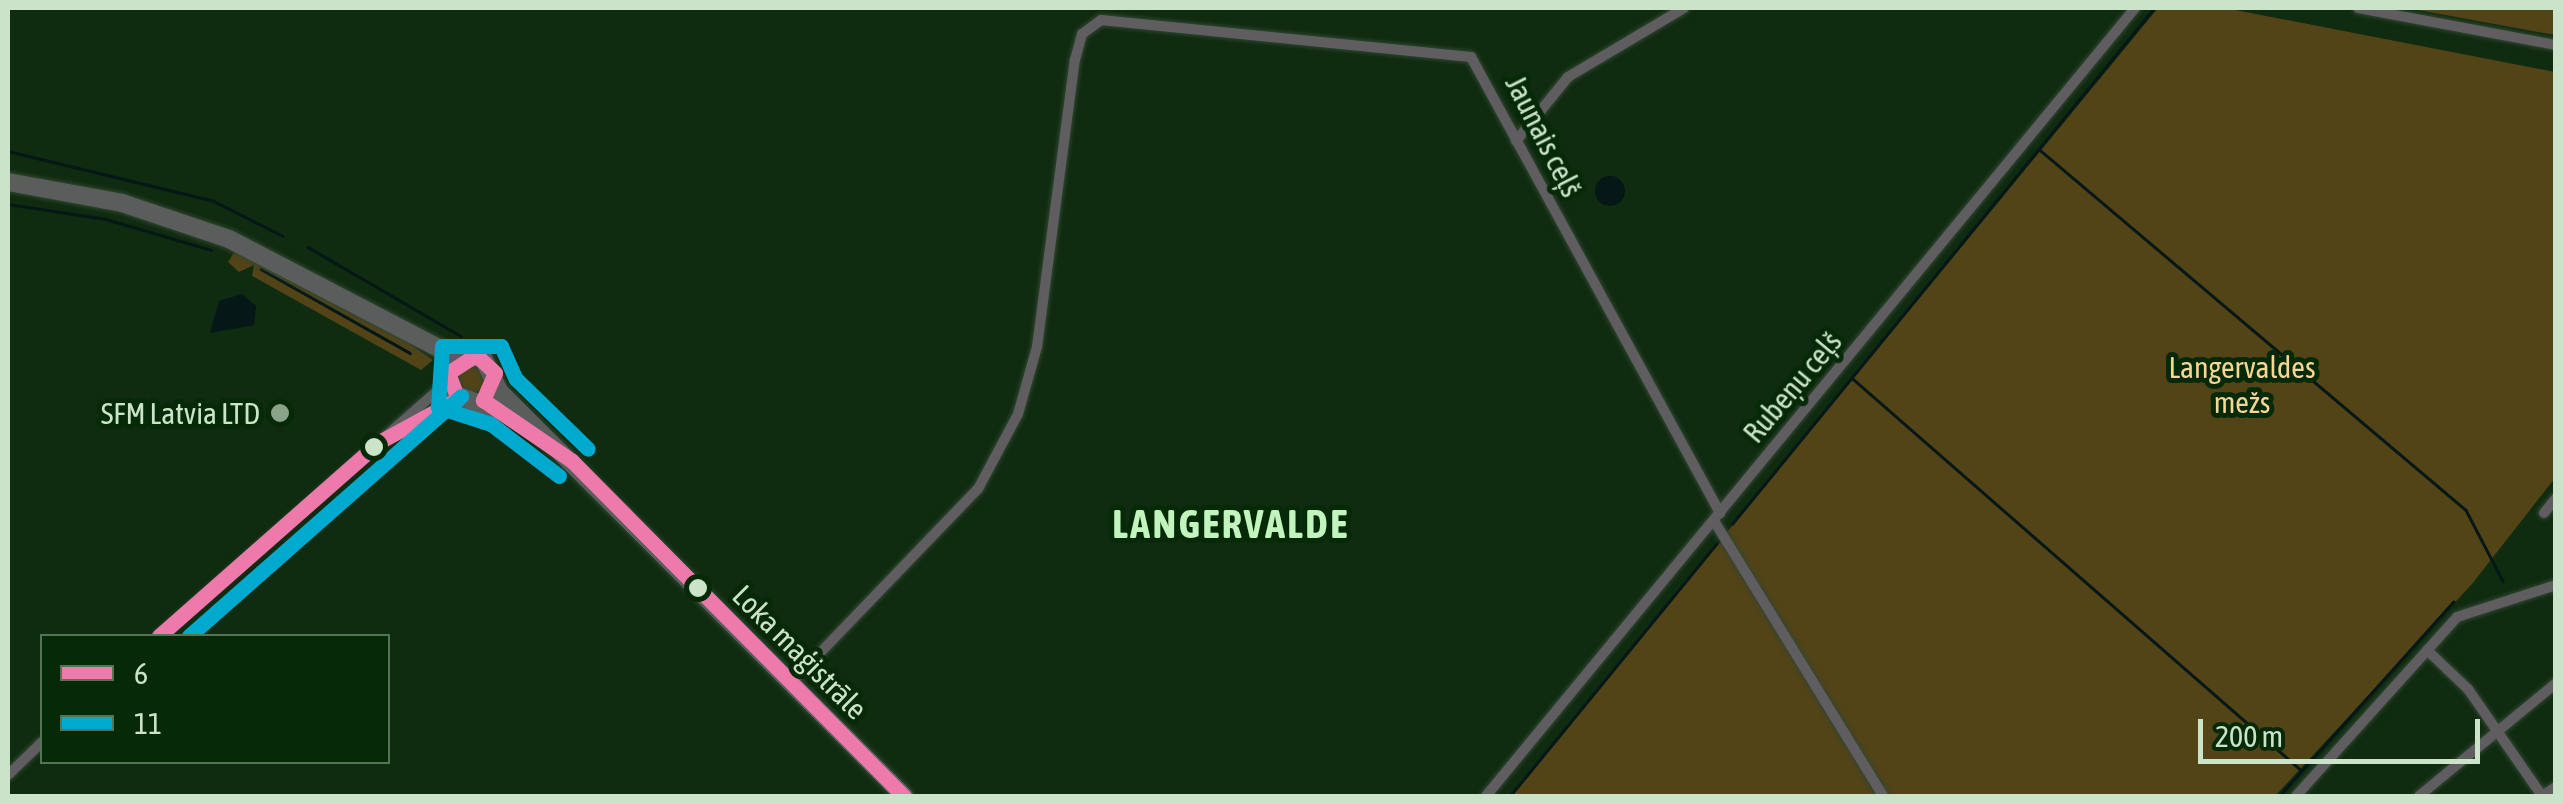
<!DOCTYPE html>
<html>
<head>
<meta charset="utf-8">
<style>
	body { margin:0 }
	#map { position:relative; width:2563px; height:804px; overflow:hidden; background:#0f2b10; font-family:"Asap Condensed",sans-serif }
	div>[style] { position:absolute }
	.green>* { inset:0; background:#534418 }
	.round { border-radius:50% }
	.water>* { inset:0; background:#051716 }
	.stream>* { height:2.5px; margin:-1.25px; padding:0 1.25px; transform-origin:1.25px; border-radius:1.25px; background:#051716 }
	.roads { filter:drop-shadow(0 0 2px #304630) drop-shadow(0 0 2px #304630) }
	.street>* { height:10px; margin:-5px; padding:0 5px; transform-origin:5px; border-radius:5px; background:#5f5d60 }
	.primary>* { height:18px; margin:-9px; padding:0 9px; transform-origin:9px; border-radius:9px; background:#5a5d5c }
	.bus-1>* { height:15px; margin:-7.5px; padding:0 7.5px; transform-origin:7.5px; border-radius:7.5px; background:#ed7aaa }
	.bus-2>* { height:15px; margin:-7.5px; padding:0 7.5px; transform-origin:7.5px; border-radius:7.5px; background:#00a9ce }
	.dots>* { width:28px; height:28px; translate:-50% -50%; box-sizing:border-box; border:5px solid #062a07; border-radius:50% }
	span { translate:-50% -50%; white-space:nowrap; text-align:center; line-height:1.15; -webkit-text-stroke:10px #062a07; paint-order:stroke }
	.street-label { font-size:30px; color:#cbe4c9 }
	.park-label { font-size:30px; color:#f7d594 }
	.poi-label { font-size:30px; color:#cbe4c9 }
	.right { translate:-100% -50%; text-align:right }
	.district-label { font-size:40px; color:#c1f5bd; font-weight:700; letter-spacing:2.5px }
	.frame { position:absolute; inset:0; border:10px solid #cbe4c9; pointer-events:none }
	.legend { position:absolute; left:40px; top:634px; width:350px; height:130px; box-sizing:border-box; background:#062a07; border:2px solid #557455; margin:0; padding:12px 18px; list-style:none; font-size:30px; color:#cbe4c9 }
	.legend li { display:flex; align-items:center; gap:20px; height:50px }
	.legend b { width:50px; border:2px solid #557455 }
	.scale { position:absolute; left:2198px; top:719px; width:282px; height:45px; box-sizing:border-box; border:5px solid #cbe4c9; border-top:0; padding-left:12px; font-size:30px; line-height:35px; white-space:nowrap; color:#cbe4c9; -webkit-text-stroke:8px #062a07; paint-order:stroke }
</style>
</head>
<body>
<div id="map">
	<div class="green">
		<i style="clip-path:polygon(2158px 8px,2225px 8px,2555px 72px,2555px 478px,2472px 584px,2275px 796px,1510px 796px)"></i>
		<i style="clip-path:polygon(2407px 8px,2555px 8px,2555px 35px)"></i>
		<i style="clip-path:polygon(235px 251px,397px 335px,433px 360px,421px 370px,252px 276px,254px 265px,239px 272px,228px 262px)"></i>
		<i class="round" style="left:457px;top:365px;width:28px;height:28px"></i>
	</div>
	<div class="water">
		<i class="round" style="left:1595px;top:176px;width:30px;height:30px"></i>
		<i style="clip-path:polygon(242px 294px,256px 306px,254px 325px,210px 333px,219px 301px)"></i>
	</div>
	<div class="stream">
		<i style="left:2040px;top:150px;width:558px;rotate:40.2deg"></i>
		<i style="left:2466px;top:510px;width:80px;rotate:62.5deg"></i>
		<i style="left:8px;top:151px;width:212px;rotate:13.6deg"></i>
		<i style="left:214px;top:201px;width:77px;rotate:26.9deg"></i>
		<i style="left:8px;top:204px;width:99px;rotate:8.7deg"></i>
		<i style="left:106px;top:219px;width:109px;rotate:16.4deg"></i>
		<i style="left:308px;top:247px;width:177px;rotate:30.2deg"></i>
		<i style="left:261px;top:269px;width:171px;rotate:29.4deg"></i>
		<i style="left:1852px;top:378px;width:597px;rotate:41.13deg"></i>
		<i style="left:1732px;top:524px;width:667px;rotate:-50.72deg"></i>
		<i style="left:1510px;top:796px;width:332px;rotate:-50.7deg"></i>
		<i style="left:2279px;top:796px;width:261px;rotate:-48.1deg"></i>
	</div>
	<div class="roads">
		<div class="street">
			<i style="left:2358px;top:8px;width:201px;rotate:10.6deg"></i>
			<i style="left:1516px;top:141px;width:82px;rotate:-50.9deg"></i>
			<i style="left:1568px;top:77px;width:135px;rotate:-30.7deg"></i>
			<i style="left:385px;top:440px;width:84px;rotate:-29.3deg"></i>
			<i style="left:2544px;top:513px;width:19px;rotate:-51deg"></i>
			<i style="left:1714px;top:521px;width:323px;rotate:58.4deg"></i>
			<i style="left:159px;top:636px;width:385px;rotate:-41.4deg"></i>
			<i style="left:2427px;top:650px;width:57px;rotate:43.6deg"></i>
			<i style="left:2468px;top:689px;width:130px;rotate:55.3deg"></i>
			<i style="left:792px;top:682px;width:268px;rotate:-46.1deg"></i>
			<i style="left:978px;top:489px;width:85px;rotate:-61.9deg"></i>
			<i style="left:1018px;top:414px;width:70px;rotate:-74.2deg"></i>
			<i style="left:1037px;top:347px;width:290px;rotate:-82.5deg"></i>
			<i style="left:1075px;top:60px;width:27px;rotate:-75deg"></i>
			<i style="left:1082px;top:34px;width:24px;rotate:-36deg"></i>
			<i style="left:1101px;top:20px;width:372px;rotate:5.7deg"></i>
			<i style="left:1471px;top:57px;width:520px;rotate:61.36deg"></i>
			<i style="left:8px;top:775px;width:47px;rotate:-44.1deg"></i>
			<i style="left:1486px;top:796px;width:1021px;rotate:-50.52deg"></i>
			<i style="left:2296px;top:796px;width:241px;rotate:-48deg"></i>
			<i style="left:2457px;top:617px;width:104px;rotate:-17.9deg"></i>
			<i style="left:2419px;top:796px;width:178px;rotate:-39.5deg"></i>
			<i style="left:2542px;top:796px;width:17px;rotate:-33deg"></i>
		</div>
		<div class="primary">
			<i style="left:8px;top:182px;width:116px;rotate:10.4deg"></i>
			<i style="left:122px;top:203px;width:113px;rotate:18.6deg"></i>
			<i style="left:229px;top:239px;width:254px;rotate:27.5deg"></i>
			<i style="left:454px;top:356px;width:29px;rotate:4deg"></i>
			<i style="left:483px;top:358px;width:37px;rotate:64deg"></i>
			<i style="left:499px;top:391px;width:573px;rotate:45deg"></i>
			<i style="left:461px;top:357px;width:21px;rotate:129deg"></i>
			<i style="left:448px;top:373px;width:22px;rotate:77deg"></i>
			<i style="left:453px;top:394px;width:63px;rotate:19.6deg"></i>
		</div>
	</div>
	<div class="bus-1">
		<i style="left:159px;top:636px;width:293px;rotate:-41.4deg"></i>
		<i style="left:379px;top:442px;width:90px;rotate:-28.6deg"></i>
		<i style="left:458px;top:399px;width:28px;rotate:-111deg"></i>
		<i style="left:448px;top:373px;width:33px;rotate:-33deg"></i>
		<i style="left:476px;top:355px;width:26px;rotate:43deg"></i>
		<i style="left:495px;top:373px;width:30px;rotate:114deg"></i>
		<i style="left:483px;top:400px;width:108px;rotate:34.4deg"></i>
		<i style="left:572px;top:461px;width:472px;rotate:45.3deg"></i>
	</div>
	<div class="bus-2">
		<i style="left:559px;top:476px;width:86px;rotate:-142.6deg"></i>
		<i style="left:491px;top:424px;width:56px;rotate:-162.2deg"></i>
		<i style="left:438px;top:407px;width:61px;rotate:-86.2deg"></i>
		<i style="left:442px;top:346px;width:59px"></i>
		<i style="left:501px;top:346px;width:36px;rotate:66deg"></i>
		<i style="left:516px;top:379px;width:100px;rotate:44.2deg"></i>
		<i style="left:189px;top:636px;width:363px;rotate:-41.4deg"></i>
	</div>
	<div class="dots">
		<i style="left:280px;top:413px;background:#89a388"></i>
		<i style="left:374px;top:447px;background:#cbe4c9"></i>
		<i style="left:698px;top:588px;background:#cbe4c9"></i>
	</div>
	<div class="street-label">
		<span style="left:1544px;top:136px;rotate:63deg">Jaunais ceļš</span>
		<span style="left:1792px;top:387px;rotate:-50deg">Rubeņu ceļš</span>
		<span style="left:800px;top:652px;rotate:45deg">Loka maģistrāle</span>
	</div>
	<div class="park-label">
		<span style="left:2242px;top:384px">Langervaldes<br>mežs</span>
	</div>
	<div class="poi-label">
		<span class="right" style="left:260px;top:413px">SFM Latvia LTD</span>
	</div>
	<div class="district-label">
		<span style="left:1231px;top:524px">LANGERVALDE</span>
	</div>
	<div class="frame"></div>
	<ul class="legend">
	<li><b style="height:12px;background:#ed7aaa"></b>6</li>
	<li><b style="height:12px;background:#00a9ce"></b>11</li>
	</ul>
	<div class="scale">200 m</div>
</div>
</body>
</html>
